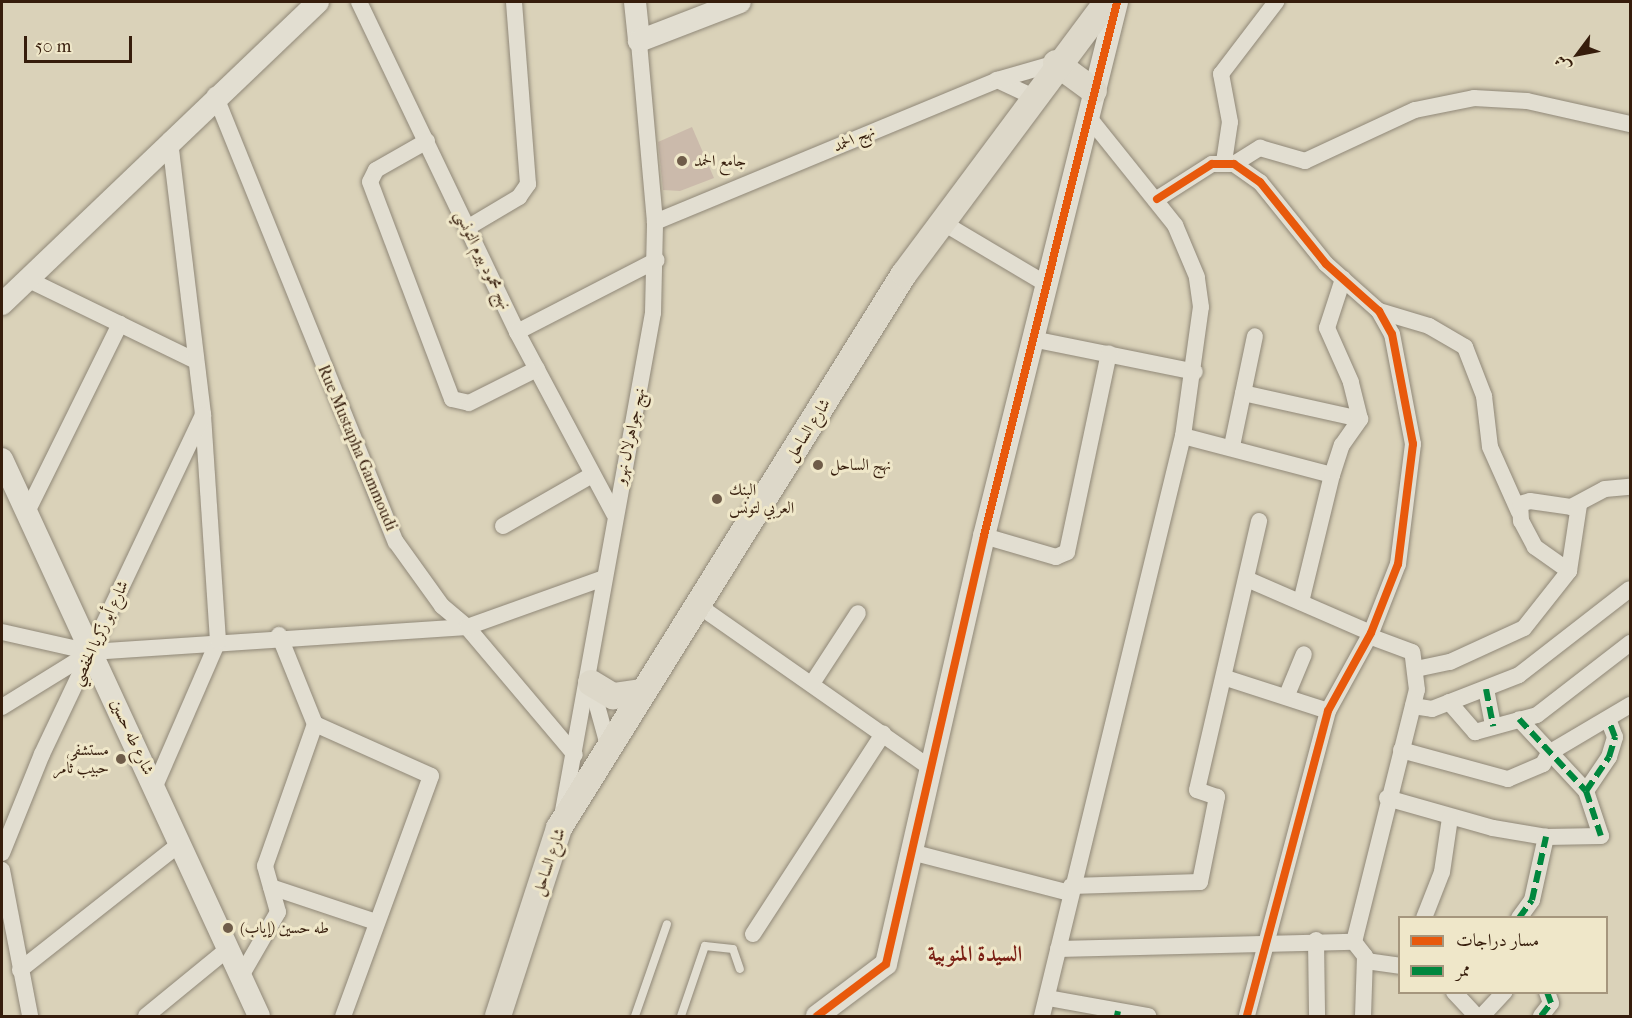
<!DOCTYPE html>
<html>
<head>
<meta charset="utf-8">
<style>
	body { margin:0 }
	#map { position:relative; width:1632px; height:1018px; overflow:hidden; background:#dad2b9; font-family:"IM FELL French Canon",Amiri,serif }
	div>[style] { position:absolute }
	.building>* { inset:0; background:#cbbaab }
	.roads { filter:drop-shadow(0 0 2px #908878) drop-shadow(0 0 2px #908878) }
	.lane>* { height:8px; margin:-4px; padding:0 4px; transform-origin:4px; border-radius:4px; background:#e2ded1 }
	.street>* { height:16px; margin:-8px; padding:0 8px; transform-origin:8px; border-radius:8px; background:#e2ded1 }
	.secondary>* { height:22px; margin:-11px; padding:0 11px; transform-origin:11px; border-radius:11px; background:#e2ded1 }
	.primary>* { height:26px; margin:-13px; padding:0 13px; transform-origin:13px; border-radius:13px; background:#ddd8c9 }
	.quiet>* { height:6px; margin-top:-3px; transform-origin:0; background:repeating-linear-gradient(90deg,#00873e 0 12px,transparent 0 18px) }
	.cycleway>* { height:8px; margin:-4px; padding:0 4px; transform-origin:4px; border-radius:4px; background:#e8590c }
	.dots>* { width:16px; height:16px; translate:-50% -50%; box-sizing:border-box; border:3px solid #efe7c9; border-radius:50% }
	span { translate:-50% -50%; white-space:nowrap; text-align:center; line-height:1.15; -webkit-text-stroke:6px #efe7c9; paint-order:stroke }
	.street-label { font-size:16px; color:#361d0c }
	.poi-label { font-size:16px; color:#361d0c }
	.left { translate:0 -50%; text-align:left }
	.right { translate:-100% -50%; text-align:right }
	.district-label { font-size:22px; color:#7a1f14; font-weight:700 }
	.frame { position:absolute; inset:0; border:3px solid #361d0c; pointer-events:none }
	.legend { position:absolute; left:1398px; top:916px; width:210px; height:78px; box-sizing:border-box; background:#efe7c9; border:2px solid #a5967d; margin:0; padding:8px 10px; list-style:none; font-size:18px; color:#361d0c }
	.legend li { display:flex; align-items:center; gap:12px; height:30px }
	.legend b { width:30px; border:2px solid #a5967d }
	.north { position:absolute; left:1548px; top:24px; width:60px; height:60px; -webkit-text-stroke:4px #efe7c9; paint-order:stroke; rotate:238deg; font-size:16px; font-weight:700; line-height:24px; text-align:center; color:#361d0c }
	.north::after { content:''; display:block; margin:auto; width:21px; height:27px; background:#361d0c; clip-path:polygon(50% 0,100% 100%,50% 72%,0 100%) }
	.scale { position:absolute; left:24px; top:36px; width:108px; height:27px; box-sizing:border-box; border:3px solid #361d0c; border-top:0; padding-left:8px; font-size:18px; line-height:21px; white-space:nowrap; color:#361d0c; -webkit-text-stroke:4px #efe7c9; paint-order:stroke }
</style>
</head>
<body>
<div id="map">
	<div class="building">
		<i style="clip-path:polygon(692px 127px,714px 178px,680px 191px,663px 190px,658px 142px)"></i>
	</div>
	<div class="roads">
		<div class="lane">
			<i style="left:635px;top:1016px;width:97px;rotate:-70.8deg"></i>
			<i style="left:681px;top:1016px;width:74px;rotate:-71.1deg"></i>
			<i style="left:705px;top:946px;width:28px;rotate:6deg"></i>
			<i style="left:733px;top:949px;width:21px;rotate:71deg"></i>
		</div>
		<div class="street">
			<i style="left:359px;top:2px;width:366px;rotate:64.4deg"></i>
			<i style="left:517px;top:332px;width:206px;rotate:61.9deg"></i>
			<i style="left:997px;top:80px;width:40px;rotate:25deg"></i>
			<i style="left:215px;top:95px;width:482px;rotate:68deg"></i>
			<i style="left:396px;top:542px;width:79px;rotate:54.3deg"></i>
			<i style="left:442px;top:606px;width:33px;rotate:40deg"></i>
			<i style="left:467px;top:627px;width:167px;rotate:49.8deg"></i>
			<i style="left:427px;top:141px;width:59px;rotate:150.4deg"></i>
			<i style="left:376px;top:170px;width:13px;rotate:117deg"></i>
			<i style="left:370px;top:182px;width:232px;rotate:69.3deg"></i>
			<i style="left:452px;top:399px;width:17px;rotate:13deg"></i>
			<i style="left:469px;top:403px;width:76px;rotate:-26.6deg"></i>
			<i style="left:1224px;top:162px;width:40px;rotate:-81.5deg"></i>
			<i style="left:1230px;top:122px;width:49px;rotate:-100.6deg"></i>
			<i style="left:1221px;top:74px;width:91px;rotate:-52.6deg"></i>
			<i style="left:1234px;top:164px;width:31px;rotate:-32deg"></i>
			<i style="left:1260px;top:148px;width:47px;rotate:16.1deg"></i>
			<i style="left:1305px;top:161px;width:121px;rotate:-24.9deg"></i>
			<i style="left:1415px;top:110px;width:60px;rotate:-11.5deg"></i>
			<i style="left:1474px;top:98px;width:53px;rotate:3.2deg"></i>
			<i style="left:1527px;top:101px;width:106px;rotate:12.6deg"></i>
			<i style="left:1157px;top:199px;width:65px;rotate:-32.5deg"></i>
			<i style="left:1212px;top:164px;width:22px"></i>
			<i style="left:1234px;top:164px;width:32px;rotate:35deg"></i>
			<i style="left:1260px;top:182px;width:105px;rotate:51.2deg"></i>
			<i style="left:1326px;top:264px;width:71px;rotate:41.6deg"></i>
			<i style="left:1379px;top:311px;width:26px;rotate:61deg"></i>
			<i style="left:1392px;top:334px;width:112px;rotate:79.2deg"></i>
			<i style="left:1413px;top:444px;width:121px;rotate:97.1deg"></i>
			<i style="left:1398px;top:564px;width:74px;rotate:111.4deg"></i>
			<i style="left:1371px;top:633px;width:89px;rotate:118.9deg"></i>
			<i style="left:1328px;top:711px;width:316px;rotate:104.9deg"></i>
			<i style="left:940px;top:221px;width:126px;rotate:30.7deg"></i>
			<i style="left:655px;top:222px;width:370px;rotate:-22.5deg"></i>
			<i style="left:997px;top:80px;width:61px;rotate:-16.1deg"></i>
			<i style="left:467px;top:228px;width:61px;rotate:-30.8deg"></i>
			<i style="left:519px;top:197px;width:16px;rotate:-55deg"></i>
			<i style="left:528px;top:184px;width:183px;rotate:-94.4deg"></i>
			<i style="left:27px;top:279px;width:188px;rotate:25.9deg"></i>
			<i style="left:1379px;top:311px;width:52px;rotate:16.7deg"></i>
			<i style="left:1429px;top:326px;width:42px;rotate:30.3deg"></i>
			<i style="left:1465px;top:347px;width:53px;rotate:68.8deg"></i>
			<i style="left:1484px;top:396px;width:51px;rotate:83.3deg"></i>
			<i style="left:1490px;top:447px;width:71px;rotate:66deg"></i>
			<i style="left:517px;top:332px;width:157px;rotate:-27.2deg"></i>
			<i style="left:1032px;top:339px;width:166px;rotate:11.4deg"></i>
			<i style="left:1243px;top:393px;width:120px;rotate:12.5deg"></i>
			<i style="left:1183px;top:436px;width:154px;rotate:14.7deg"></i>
			<i style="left:1232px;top:446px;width:112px;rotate:-78.2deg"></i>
			<i style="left:27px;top:512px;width:210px;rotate:-63.7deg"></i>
			<i style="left:503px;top:526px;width:103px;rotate:-29.8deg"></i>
			<i style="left:984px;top:536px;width:75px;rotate:16.3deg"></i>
			<i style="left:1056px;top:557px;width:12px;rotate:-24deg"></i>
			<i style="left:1067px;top:552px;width:203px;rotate:-78.1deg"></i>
			<i style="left:1569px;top:571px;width:42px;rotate:-144.8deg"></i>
			<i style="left:1535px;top:547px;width:30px;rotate:-118deg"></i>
			<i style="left:1521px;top:521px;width:17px;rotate:-93deg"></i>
			<i style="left:1520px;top:504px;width:10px;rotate:-17deg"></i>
			<i style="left:1530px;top:501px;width:41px;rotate:8.3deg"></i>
			<i style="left:1571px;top:507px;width:38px;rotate:-28deg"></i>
			<i style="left:1605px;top:489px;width:25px;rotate:-5deg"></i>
			<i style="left:1249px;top:580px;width:133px;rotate:23.5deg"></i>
			<i style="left:1301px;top:602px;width:131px;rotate:-76.3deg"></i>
			<i style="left:1332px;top:475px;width:32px;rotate:-72deg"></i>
			<i style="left:1342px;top:445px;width:32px;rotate:-55deg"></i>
			<i style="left:1360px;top:419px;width:38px;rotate:-104deg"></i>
			<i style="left:1351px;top:382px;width:59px;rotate:-114deg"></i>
			<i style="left:1327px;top:328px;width:52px;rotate:-71.9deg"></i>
			<i style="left:699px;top:606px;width:286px;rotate:35deg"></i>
			<i style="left:2px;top:632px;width:91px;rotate:12.7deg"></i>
			<i style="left:91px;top:652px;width:377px;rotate:-3.8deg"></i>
			<i style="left:467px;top:627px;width:145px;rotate:-19.7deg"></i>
			<i style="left:279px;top:635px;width:96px;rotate:68deg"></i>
			<i style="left:315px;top:724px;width:127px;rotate:24.1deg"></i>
			<i style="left:431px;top:776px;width:256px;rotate:110.1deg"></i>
			<i style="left:1416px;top:669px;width:35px;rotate:-12deg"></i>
			<i style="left:1450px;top:662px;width:81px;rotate:-24.7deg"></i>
			<i style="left:1524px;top:628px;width:73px;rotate:-51.7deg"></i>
			<i style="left:1569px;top:571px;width:67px;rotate:-81.4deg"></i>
			<i style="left:1226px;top:678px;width:107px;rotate:17.9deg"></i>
			<i style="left:590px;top:680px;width:72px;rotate:74.6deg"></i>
			<i style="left:813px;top:682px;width:82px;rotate:-56.9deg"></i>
			<i style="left:1486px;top:689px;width:38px;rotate:79deg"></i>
			<i style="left:1287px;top:695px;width:44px;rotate:-67.5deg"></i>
			<i style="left:1449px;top:702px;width:40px;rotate:49deg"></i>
			<i style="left:1475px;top:732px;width:64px;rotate:-15.3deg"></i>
			<i style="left:1537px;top:715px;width:118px;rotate:-37.7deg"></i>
			<i style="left:1413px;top:706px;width:19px;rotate:9deg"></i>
			<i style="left:1432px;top:709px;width:93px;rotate:-21.3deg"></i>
			<i style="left:1519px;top:675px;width:140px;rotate:-37.8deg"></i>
			<i style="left:2px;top:707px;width:105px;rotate:-31.7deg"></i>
			<i style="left:1401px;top:750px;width:111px;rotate:15.2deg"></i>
			<i style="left:1508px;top:779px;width:38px;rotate:-23deg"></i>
			<i style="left:1543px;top:764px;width:13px;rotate:-61deg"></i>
			<i style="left:1549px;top:753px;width:94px;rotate:-30.7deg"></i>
			<i style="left:155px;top:786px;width:158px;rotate:-66.5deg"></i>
			<i style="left:218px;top:641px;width:227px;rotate:-93.8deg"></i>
			<i style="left:203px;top:414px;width:276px;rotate:-96.9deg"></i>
			<i style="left:1586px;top:791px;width:41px;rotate:-55.9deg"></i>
			<i style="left:1609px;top:757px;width:21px;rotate:-73deg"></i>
			<i style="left:1615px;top:737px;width:17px;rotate:-111deg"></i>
			<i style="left:1387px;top:798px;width:110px;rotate:15.8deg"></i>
			<i style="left:1493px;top:828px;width:54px;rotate:9.6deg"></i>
			<i style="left:1546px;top:837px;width:55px;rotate:-1deg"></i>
			<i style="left:1601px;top:836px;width:47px;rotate:-108.4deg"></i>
			<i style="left:1586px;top:791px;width:98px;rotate:-132.9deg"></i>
			<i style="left:563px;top:811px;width:506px;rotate:-79.76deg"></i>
			<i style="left:653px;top:313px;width:91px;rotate:-88.7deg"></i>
			<i style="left:655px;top:222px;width:182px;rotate:-95.1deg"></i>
			<i style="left:911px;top:852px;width:163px;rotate:14.5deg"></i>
			<i style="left:2px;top:853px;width:107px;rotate:-68deg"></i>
			<i style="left:42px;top:754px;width:375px;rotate:-64.6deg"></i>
			<i style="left:2px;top:870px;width:149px;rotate:79.1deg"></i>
			<i style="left:1071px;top:886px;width:129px;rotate:-1.8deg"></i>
			<i style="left:1200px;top:882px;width:87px;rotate:-78.7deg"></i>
			<i style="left:1217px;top:797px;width:21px;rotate:-161deg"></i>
			<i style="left:1197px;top:790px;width:276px;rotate:-77deg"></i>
			<i style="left:271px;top:887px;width:111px;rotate:18.4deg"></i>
			<i style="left:1424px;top:918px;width:49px;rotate:-68.6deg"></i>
			<i style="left:1442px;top:872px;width:55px;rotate:-81.6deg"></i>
			<i style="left:1519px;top:918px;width:22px;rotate:-54deg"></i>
			<i style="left:1532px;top:900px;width:65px;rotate:-77.5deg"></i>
			<i style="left:753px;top:934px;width:239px;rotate:-57deg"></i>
			<i style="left:1316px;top:940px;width:76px;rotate:89.2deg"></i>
			<i style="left:1354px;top:942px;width:260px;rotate:-76deg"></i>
			<i style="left:1417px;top:690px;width:38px;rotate:-97deg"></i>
			<i style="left:1412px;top:652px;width:46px;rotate:-159.6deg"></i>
			<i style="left:1058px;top:949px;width:296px;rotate:-1.4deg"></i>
			<i style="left:1354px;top:942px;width:18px;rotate:52deg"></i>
			<i style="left:1365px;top:956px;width:60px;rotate:91.9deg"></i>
			<i style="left:1366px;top:961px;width:34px;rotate:8deg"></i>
			<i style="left:20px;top:970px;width:205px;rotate:-38.3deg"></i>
			<i style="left:241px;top:976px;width:74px;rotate:-60deg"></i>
			<i style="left:278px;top:912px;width:48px;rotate:-105.8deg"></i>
			<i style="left:265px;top:866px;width:151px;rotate:-70.6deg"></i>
			<i style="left:1454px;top:992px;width:33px;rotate:47deg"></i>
			<i style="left:1048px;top:998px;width:102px;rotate:10.2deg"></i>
			<i style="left:146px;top:1016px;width:106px;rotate:-39.3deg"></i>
			<i style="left:1042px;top:1016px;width:597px;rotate:-76.34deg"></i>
			<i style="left:1183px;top:436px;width:130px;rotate:-82.1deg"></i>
			<i style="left:1201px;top:307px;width:30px;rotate:-98deg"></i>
			<i style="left:1197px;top:277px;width:56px;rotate:-112.9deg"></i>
			<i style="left:1175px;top:225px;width:141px;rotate:-128.7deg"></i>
			<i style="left:1482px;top:1016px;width:33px;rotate:-47deg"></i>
			<i style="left:1541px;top:1016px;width:16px;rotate:-52deg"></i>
			<i style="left:1551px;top:1003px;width:12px;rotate:-110deg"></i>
		</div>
		<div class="secondary">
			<i style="left:635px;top:2px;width:39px;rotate:84deg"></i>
			<i style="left:639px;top:41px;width:108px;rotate:-21.1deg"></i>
			<i style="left:2px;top:304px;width:437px;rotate:-43.7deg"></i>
			<i style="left:2px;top:459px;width:613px;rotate:65.23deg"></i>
			<i style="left:817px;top:1016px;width:86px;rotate:-37deg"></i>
			<i style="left:886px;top:964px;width:439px;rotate:-77.1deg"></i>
			<i style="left:984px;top:536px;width:550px;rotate:-76.01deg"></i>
		</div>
		<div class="primary">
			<i style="left:1056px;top:63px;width:47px;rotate:36.4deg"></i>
			<i style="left:591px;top:683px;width:26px;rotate:31deg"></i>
			<i style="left:613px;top:696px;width:28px;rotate:-8deg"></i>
			<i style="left:498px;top:1016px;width:198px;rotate:-72deg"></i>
			<i style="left:559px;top:828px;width:653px;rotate:-58.09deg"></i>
			<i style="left:904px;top:274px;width:339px;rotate:-53.3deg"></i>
		</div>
	</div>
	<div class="quiet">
		<i style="left:1486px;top:689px;width:38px;rotate:79deg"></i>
		<i style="left:1519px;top:719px;width:98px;rotate:47.1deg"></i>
		<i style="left:1586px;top:791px;width:47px;rotate:71.6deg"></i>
		<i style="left:1586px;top:791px;width:41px;rotate:-55.9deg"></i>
		<i style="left:1609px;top:757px;width:21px;rotate:-73deg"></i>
		<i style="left:1615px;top:737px;width:17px;rotate:-111deg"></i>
		<i style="left:1519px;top:918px;width:22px;rotate:-54deg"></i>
		<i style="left:1532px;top:900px;width:65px;rotate:-77.5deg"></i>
		<i style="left:1117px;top:1016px;width:5px;rotate:-79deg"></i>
		<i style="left:1541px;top:1016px;width:16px;rotate:-52deg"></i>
		<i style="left:1551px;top:1003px;width:12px;rotate:-110deg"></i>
	</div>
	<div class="cycleway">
		<i style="left:1157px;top:199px;width:65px;rotate:-32.5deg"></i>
		<i style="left:1212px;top:164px;width:22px"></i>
		<i style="left:1234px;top:164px;width:32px;rotate:35deg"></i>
		<i style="left:1260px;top:182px;width:105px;rotate:51.2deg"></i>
		<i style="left:1326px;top:264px;width:71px;rotate:41.6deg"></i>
		<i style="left:1379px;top:311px;width:26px;rotate:61deg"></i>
		<i style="left:1392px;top:334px;width:112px;rotate:79.2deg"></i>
		<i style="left:1413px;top:444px;width:121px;rotate:97.1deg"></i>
		<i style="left:1398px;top:564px;width:74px;rotate:111.4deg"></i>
		<i style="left:1371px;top:633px;width:89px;rotate:118.9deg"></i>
		<i style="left:1328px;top:711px;width:316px;rotate:104.9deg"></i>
		<i style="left:817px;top:1016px;width:86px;rotate:-37deg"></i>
		<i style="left:886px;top:964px;width:439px;rotate:-77.1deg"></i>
		<i style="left:984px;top:536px;width:550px;rotate:-76.01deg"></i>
	</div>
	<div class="dots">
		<i style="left:682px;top:161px;background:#6f5c49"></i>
		<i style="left:818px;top:465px;background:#6f5c49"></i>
		<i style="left:717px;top:499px;background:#6f5c49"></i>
		<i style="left:121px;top:759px;background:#6f5c49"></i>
		<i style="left:228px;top:928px;background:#6f5c49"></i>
	</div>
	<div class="street-label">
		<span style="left:854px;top:139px;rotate:-23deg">نهج الحمد</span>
		<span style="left:483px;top:260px;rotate:64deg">نهج محمود بيرم التونسي</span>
		<span style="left:808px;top:430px;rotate:-58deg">شارع الساحل</span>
		<span style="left:630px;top:436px;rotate:-78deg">نهج جواهرلال نهرو</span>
		<span style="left:357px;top:448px;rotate:67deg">Rue Mustapha Gammoudi</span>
		<span style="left:100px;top:633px;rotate:-65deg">شارع أبو زكريا الحفصي</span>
		<span style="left:132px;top:737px;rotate:65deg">شارع طه حسين</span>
		<span style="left:549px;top:862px;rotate:-71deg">شارع الساحل</span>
	</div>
	<div class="poi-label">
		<span class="left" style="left:694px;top:161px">جامع الحمد</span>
		<span class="left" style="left:830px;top:465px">نهج الساحل</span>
		<span class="left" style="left:729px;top:499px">البنك<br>العربي لتونس</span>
		<span class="right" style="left:109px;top:759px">مستشفي<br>حبيب ثامر</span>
		<span class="left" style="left:240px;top:928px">طه حسين (إياب)</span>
	</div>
	<div class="district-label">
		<span style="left:975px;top:955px">السيدة المنوبية</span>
	</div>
	<div class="frame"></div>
	<ul class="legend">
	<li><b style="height:8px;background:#e8590c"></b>مسار دراجات</li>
	<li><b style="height:8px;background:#00873e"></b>ممر</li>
	</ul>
	<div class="north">ش</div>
	<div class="scale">50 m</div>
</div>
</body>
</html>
